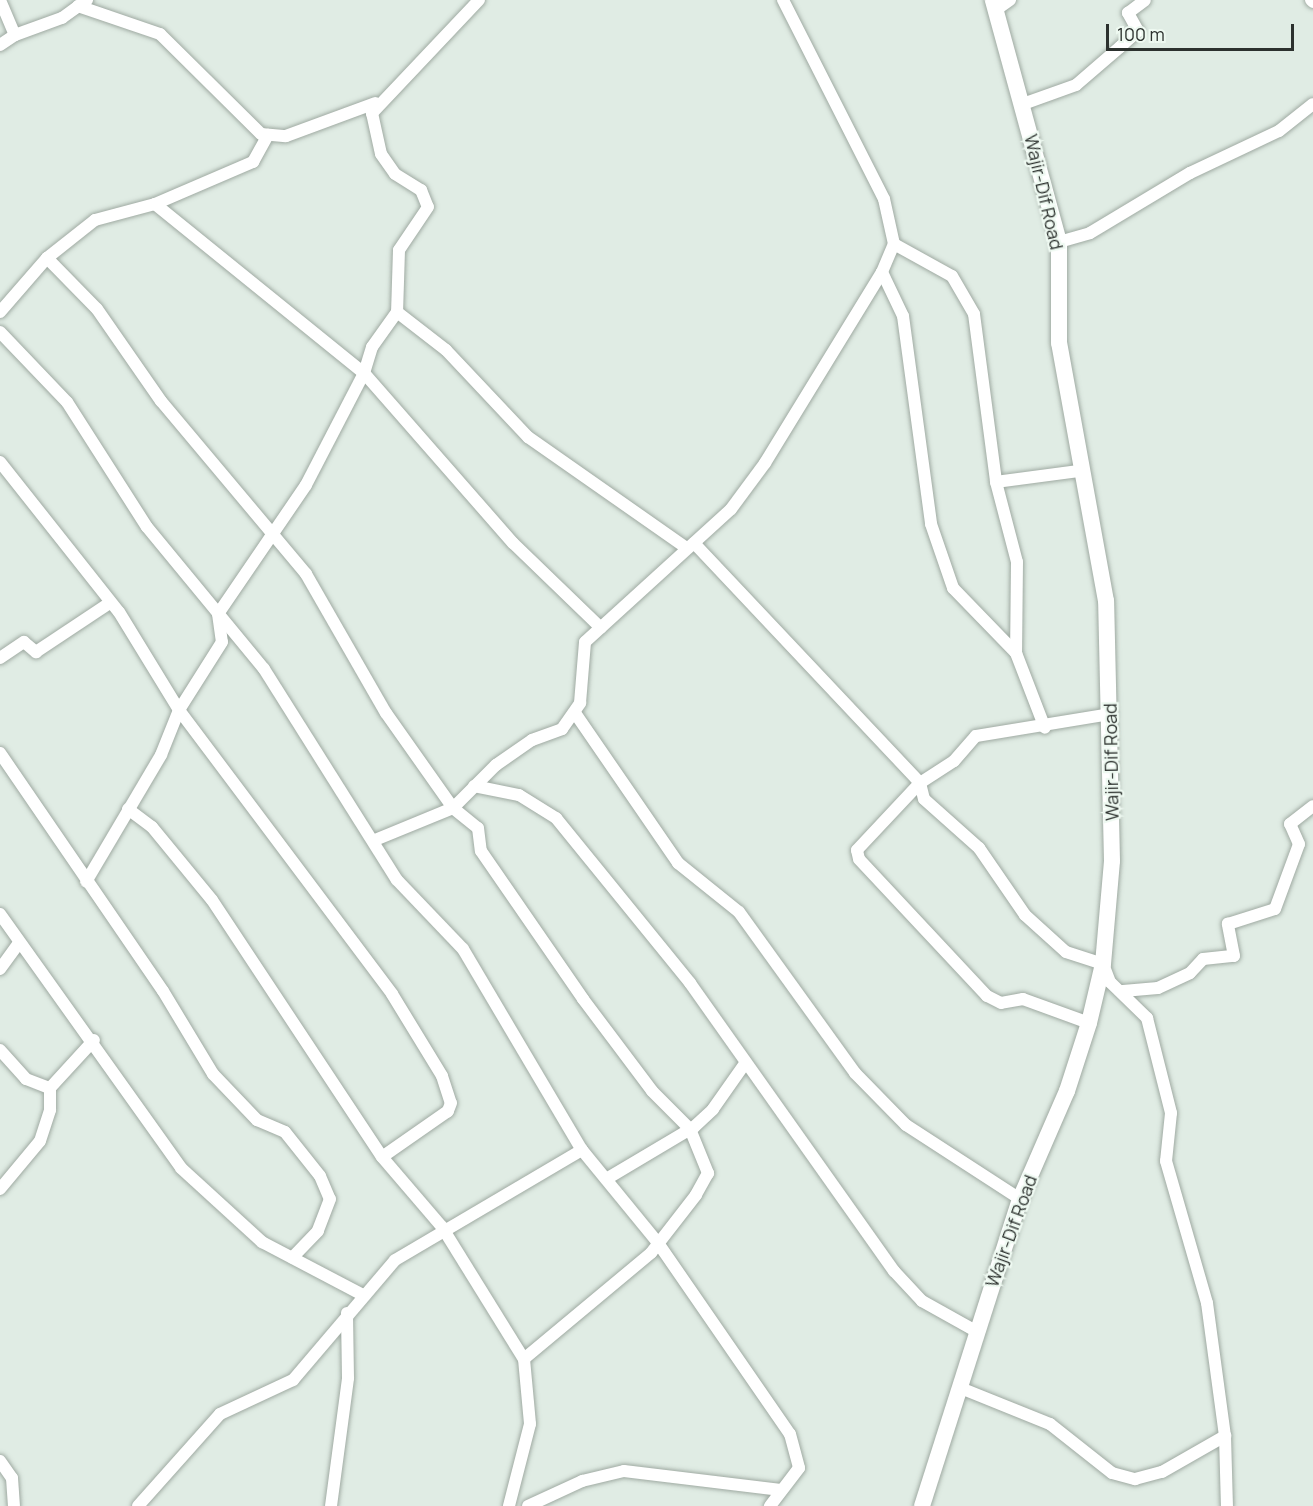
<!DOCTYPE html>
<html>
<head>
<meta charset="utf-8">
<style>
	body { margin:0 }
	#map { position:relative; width:1313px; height:1506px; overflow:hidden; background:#e0ece4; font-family:Manrope,sans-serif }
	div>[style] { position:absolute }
	.roads { filter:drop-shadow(0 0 2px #9faaa2) drop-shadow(0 0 2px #9faaa2) }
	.minor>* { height:12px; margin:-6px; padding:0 6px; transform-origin:6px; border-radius:6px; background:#fff }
	.secondary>* { height:16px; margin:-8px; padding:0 8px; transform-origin:8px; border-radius:8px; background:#fff }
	span { translate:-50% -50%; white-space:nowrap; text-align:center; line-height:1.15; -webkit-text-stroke:4.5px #eef9f1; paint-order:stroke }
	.street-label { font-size:18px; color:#2c312e }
	.scale { position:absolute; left:1106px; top:24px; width:188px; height:27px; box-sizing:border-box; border:3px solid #2c312e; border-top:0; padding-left:8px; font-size:18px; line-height:21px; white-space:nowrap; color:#2c312e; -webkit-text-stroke:4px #eef9f1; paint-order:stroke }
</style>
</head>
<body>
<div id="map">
	<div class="roads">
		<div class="minor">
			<i style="left:0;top:0;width:38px;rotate:67deg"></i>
			<i style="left:15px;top:35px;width:50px;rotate:-19.9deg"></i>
			<i style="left:62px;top:18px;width:31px;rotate:-36deg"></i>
			<i style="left:479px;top:0;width:156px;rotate:133.4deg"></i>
			<i style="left:372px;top:113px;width:42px;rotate:77.6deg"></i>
			<i style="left:381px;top:154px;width:24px;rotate:55deg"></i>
			<i style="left:395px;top:174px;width:31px;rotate:32deg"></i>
			<i style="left:421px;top:190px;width:18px;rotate:68deg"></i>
			<i style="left:428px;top:207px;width:52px;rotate:124deg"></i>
			<i style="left:399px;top:250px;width:62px;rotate:91.8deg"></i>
			<i style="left:397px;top:312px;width:43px;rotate:125.5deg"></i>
			<i style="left:372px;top:347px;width:27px;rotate:107deg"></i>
			<i style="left:364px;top:373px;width:226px;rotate:48.8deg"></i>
			<i style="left:513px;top:543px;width:122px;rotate:44deg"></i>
			<i style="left:1311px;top:0;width:3px;rotate:45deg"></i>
			<i style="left:78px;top:6px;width:87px;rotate:18.9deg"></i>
			<i style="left:160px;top:34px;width:142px;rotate:44.7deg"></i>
			<i style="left:261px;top:134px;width:25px;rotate:5deg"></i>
			<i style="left:286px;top:136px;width:95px;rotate:-20.3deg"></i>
			<i style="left:997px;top:9px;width:16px;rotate:-35deg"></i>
			<i style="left:0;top:45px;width:18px;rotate:-34deg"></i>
			<i style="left:1023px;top:104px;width:56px;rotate:-19.7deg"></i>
			<i style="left:1076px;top:85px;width:58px;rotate:-40.8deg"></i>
			<i style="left:1120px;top:47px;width:24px;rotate:-42deg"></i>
			<i style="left:1138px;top:31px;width:21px;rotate:-119deg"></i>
			<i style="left:1128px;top:13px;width:21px;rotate:-37deg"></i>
			<i style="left:155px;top:204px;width:107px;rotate:-23.2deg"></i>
			<i style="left:253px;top:162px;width:31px;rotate:-61deg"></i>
			<i style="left:1059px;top:242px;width:32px;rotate:-16deg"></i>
			<i style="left:1090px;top:233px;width:117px;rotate:-31deg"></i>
			<i style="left:1190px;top:173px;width:98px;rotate:-25.3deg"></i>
			<i style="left:1279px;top:131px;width:43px;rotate:-38.5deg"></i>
			<i style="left:894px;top:244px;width:66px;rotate:28.9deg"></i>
			<i style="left:952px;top:276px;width:44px;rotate:59.9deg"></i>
			<i style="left:974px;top:314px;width:169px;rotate:82.5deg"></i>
			<i style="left:996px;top:482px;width:83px;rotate:75.3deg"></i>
			<i style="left:1017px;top:562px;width:91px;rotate:90.6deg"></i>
			<i style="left:47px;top:258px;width:61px;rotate:-38.4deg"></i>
			<i style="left:95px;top:220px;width:62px;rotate:-14.9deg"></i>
			<i style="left:155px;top:204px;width:269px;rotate:39deg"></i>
			<i style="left:364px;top:373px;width:126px;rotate:117.4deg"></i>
			<i style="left:306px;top:485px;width:156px;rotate:124.3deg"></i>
			<i style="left:218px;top:614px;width:28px;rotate:82deg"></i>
			<i style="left:222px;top:642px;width:80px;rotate:122.3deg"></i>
			<i style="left:179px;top:710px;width:48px;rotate:111.8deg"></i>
			<i style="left:161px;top:755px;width:147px;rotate:120.6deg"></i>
			<i style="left:882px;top:272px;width:49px;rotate:64.5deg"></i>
			<i style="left:903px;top:316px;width:210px;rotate:82.3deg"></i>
			<i style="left:931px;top:524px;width:68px;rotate:71deg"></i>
			<i style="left:953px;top:588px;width:91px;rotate:45.9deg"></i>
			<i style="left:1016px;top:653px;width:80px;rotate:68.9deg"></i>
			<i style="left:0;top:312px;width:72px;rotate:-49deg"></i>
			<i style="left:47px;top:258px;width:71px;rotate:45.6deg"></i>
			<i style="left:97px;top:309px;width:112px;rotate:55.2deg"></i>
			<i style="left:161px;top:401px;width:226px;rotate:50deg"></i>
			<i style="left:306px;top:574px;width:160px;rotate:60.1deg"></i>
			<i style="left:386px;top:713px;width:116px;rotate:54.8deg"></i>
			<i style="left:453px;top:808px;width:32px;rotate:39deg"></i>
			<i style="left:478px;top:828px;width:23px;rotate:83deg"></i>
			<i style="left:481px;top:851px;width:180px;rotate:55.4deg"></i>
			<i style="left:583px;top:999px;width:115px;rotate:53.1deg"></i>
			<i style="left:652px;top:1091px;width:54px;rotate:45deg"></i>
			<i style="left:690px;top:1129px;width:48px;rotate:67.8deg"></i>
			<i style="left:708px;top:1173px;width:25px;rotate:119deg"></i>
			<i style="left:696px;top:1195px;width:73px;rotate:127.8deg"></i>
			<i style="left:651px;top:1253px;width:165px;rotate:140.2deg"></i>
			<i style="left:524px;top:1359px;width:65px;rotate:84.7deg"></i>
			<i style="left:530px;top:1424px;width:85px;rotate:104.4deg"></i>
			<i style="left:397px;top:312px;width:62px;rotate:37.8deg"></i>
			<i style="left:446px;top:350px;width:120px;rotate:46.7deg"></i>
			<i style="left:528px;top:437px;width:192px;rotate:35deg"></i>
			<i style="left:0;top:332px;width:97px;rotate:46.3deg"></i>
			<i style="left:67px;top:402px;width:148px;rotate:57.4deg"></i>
			<i style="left:147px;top:527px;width:184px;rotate:50.5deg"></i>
			<i style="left:264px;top:669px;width:249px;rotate:57.8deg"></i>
			<i style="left:397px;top:880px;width:95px;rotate:46.3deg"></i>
			<i style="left:463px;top:949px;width:234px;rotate:59.4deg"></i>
			<i style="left:582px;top:1150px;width:120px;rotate:50.7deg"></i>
			<i style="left:658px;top:1243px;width:232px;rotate:55.4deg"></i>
			<i style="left:790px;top:1434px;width:35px;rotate:75deg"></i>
			<i style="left:799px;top:1468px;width:48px;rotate:127.3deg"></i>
			<i style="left:0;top:462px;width:191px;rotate:51.6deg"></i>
			<i style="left:119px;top:612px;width:115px;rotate:58.5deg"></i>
			<i style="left:179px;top:710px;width:355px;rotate:53.1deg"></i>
			<i style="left:392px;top:994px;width:96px;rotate:58.6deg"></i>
			<i style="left:442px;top:1076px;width:28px;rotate:72deg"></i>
			<i style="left:451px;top:1103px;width:9px;rotate:111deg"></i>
			<i style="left:448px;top:1111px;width:80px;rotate:145.1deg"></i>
			<i style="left:996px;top:482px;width:83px;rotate:-7.6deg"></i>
			<i style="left:694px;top:543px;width:330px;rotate:46.7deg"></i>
			<i style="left:920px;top:783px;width:16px;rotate:76deg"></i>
			<i style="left:924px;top:799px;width:74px;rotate:41.7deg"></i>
			<i style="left:979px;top:848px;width:81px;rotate:55.5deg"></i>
			<i style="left:1025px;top:915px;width:55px;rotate:42.1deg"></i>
			<i style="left:1066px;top:952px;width:39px;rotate:18deg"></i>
			<i style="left:1103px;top:964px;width:19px;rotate:69deg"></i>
			<i style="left:1110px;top:982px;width:52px;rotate:44.2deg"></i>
			<i style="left:1147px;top:1018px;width:98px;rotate:75.8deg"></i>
			<i style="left:1171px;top:1113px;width:48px;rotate:95.9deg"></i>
			<i style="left:1166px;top:1161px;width:148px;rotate:73.9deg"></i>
			<i style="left:1207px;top:1303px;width:134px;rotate:82.3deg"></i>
			<i style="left:1225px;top:1436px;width:70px;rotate:88.4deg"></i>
			<i style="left:0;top:658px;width:29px;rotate:-34deg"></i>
			<i style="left:24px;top:642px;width:16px;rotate:40deg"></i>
			<i style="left:36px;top:652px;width:87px;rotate:-33.7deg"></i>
			<i style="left:575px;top:713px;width:182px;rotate:55.5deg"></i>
			<i style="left:678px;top:863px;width:78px;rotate:38.8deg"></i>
			<i style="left:739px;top:912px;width:198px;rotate:54.2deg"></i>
			<i style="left:855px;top:1073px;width:73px;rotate:45.6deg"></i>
			<i style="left:906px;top:1125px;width:136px;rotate:33deg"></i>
			<i style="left:0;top:753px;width:288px;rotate:55.6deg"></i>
			<i style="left:163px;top:991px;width:97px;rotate:58.9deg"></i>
			<i style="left:213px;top:1074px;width:64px;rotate:46.3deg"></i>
			<i style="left:257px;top:1120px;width:30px;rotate:23deg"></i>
			<i style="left:285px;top:1132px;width:56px;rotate:51.5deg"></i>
			<i style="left:320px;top:1176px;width:25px;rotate:67deg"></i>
			<i style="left:330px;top:1199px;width:34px;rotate:111deg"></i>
			<i style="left:318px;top:1231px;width:37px;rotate:134deg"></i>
			<i style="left:474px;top:786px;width:46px;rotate:11.3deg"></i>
			<i style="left:519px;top:795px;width:44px;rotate:31.9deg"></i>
			<i style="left:556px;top:818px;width:213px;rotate:50.9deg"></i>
			<i style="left:690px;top:983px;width:353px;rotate:54.7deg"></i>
			<i style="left:894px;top:1271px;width:41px;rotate:47deg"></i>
			<i style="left:922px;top:1301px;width:62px;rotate:29.1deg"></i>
			<i style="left:128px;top:809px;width:30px;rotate:37deg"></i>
			<i style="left:152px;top:827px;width:94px;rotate:50.6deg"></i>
			<i style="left:212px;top:900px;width:308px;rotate:56.5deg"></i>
			<i style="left:382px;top:1157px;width:92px;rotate:49.4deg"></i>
			<i style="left:442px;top:1227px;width:155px;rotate:58.2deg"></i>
			<i style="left:375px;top:840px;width:84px;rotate:-22.3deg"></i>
			<i style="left:453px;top:808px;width:61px;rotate:-45deg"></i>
			<i style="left:496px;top:765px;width:44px;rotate:-34.8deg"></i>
			<i style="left:532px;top:740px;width:32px;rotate:-20deg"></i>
			<i style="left:562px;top:729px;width:32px;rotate:-55deg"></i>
			<i style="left:580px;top:703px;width:61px;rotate:-85.3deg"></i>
			<i style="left:585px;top:642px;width:197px;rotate:-42.3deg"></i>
			<i style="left:731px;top:509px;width:57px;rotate:-53.5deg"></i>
			<i style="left:765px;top:463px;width:224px;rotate:-58.5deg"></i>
			<i style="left:882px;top:272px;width:30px;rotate:-67deg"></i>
			<i style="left:894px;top:244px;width:46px;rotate:-102.5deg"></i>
			<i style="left:884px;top:199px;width:223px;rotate:-116.9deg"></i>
			<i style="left:0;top:914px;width:312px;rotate:54.5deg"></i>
			<i style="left:181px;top:1168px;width:110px;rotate:42.4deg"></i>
			<i style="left:262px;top:1242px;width:112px;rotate:27.7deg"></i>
			<i style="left:0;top:969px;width:32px;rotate:-54deg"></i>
			<i style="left:1123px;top:991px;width:35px;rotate:-5deg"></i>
			<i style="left:1158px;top:988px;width:35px;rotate:-25deg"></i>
			<i style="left:1190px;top:973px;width:19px;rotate:-47deg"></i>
			<i style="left:1203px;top:959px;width:31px;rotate:-6deg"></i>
			<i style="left:1234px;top:956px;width:33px;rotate:-101deg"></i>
			<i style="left:1228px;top:924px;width:49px;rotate:-17.7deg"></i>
			<i style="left:1275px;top:909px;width:69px;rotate:-69.7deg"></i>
			<i style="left:1299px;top:844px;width:22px;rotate:-114deg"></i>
			<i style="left:1290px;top:824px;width:29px;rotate:-38deg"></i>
			<i style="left:1089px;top:1023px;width:70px;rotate:-160deg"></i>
			<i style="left:1023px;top:999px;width:22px;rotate:170deg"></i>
			<i style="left:1001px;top:1003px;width:16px;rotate:-153deg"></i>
			<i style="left:987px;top:996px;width:187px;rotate:-133.1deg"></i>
			<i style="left:859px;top:859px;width:9px;rotate:-103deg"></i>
			<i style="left:857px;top:850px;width:92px;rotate:-46.8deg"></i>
			<i style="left:920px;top:783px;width:40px;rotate:-32.9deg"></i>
			<i style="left:954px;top:761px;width:33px;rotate:-49deg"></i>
			<i style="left:976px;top:736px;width:137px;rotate:-9.3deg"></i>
			<i style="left:0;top:1050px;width:39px;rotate:48deg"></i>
			<i style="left:26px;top:1079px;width:26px;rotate:21deg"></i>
			<i style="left:50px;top:1088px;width:65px;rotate:-47.5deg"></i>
			<i style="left:608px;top:1178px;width:100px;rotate:-30.7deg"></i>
			<i style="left:694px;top:1127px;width:26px;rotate:-43deg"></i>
			<i style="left:713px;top:1109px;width:57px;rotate:-54.9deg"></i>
			<i style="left:0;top:1189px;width:62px;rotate:-50.2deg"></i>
			<i style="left:40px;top:1141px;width:33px;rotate:-72deg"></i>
			<i style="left:50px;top:1110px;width:22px;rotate:-90deg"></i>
			<i style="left:963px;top:1389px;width:94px;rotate:21.9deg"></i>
			<i style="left:1050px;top:1424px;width:79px;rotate:38.3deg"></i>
			<i style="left:1112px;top:1473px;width:24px;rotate:15deg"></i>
			<i style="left:1135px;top:1479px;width:28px;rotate:-15deg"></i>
			<i style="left:1162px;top:1472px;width:73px;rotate:-29.7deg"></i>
			<i style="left:0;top:1461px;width:21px;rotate:55deg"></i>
			<i style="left:12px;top:1478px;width:28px;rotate:86deg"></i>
			<i style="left:138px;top:1506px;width:123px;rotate:-48.3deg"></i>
			<i style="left:220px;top:1414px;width:81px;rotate:-25deg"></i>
			<i style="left:293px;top:1380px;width:157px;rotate:-49.6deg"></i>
			<i style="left:395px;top:1260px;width:217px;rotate:-30.5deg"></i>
			<i style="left:331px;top:1506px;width:129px;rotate:-82.4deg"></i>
			<i style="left:348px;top:1378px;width:65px;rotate:-90.9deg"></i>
			<i style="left:528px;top:1506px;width:60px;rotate:-24.8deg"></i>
			<i style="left:582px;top:1481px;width:43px;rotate:-13.4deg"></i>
			<i style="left:624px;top:1471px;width:158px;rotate:6.9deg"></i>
		</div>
		<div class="secondary">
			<i style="left:922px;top:1506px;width:322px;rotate:-72.3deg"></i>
			<i style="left:1020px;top:1199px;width:118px;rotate:-66.5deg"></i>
			<i style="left:1067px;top:1091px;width:71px;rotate:-72.1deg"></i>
			<i style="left:1089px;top:1023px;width:61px;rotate:-76.7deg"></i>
			<i style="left:1103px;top:964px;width:103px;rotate:-85deg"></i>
			<i style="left:1112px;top:861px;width:260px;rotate:-91.3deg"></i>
			<i style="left:1106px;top:601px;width:262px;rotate:-100.3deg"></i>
			<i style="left:1059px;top:343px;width:101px;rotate:-90deg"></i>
			<i style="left:1059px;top:242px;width:251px;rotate:-105.3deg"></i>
		</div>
	</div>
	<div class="street-label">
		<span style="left:1044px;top:192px;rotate:77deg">Wajir-Dif Road</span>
		<span style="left:1111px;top:762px;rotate:-91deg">Wajir-Dif Road</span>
		<span style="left:1011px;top:1231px;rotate:-70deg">Wajir-Dif Road</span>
	</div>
	<div class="scale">100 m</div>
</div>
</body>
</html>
